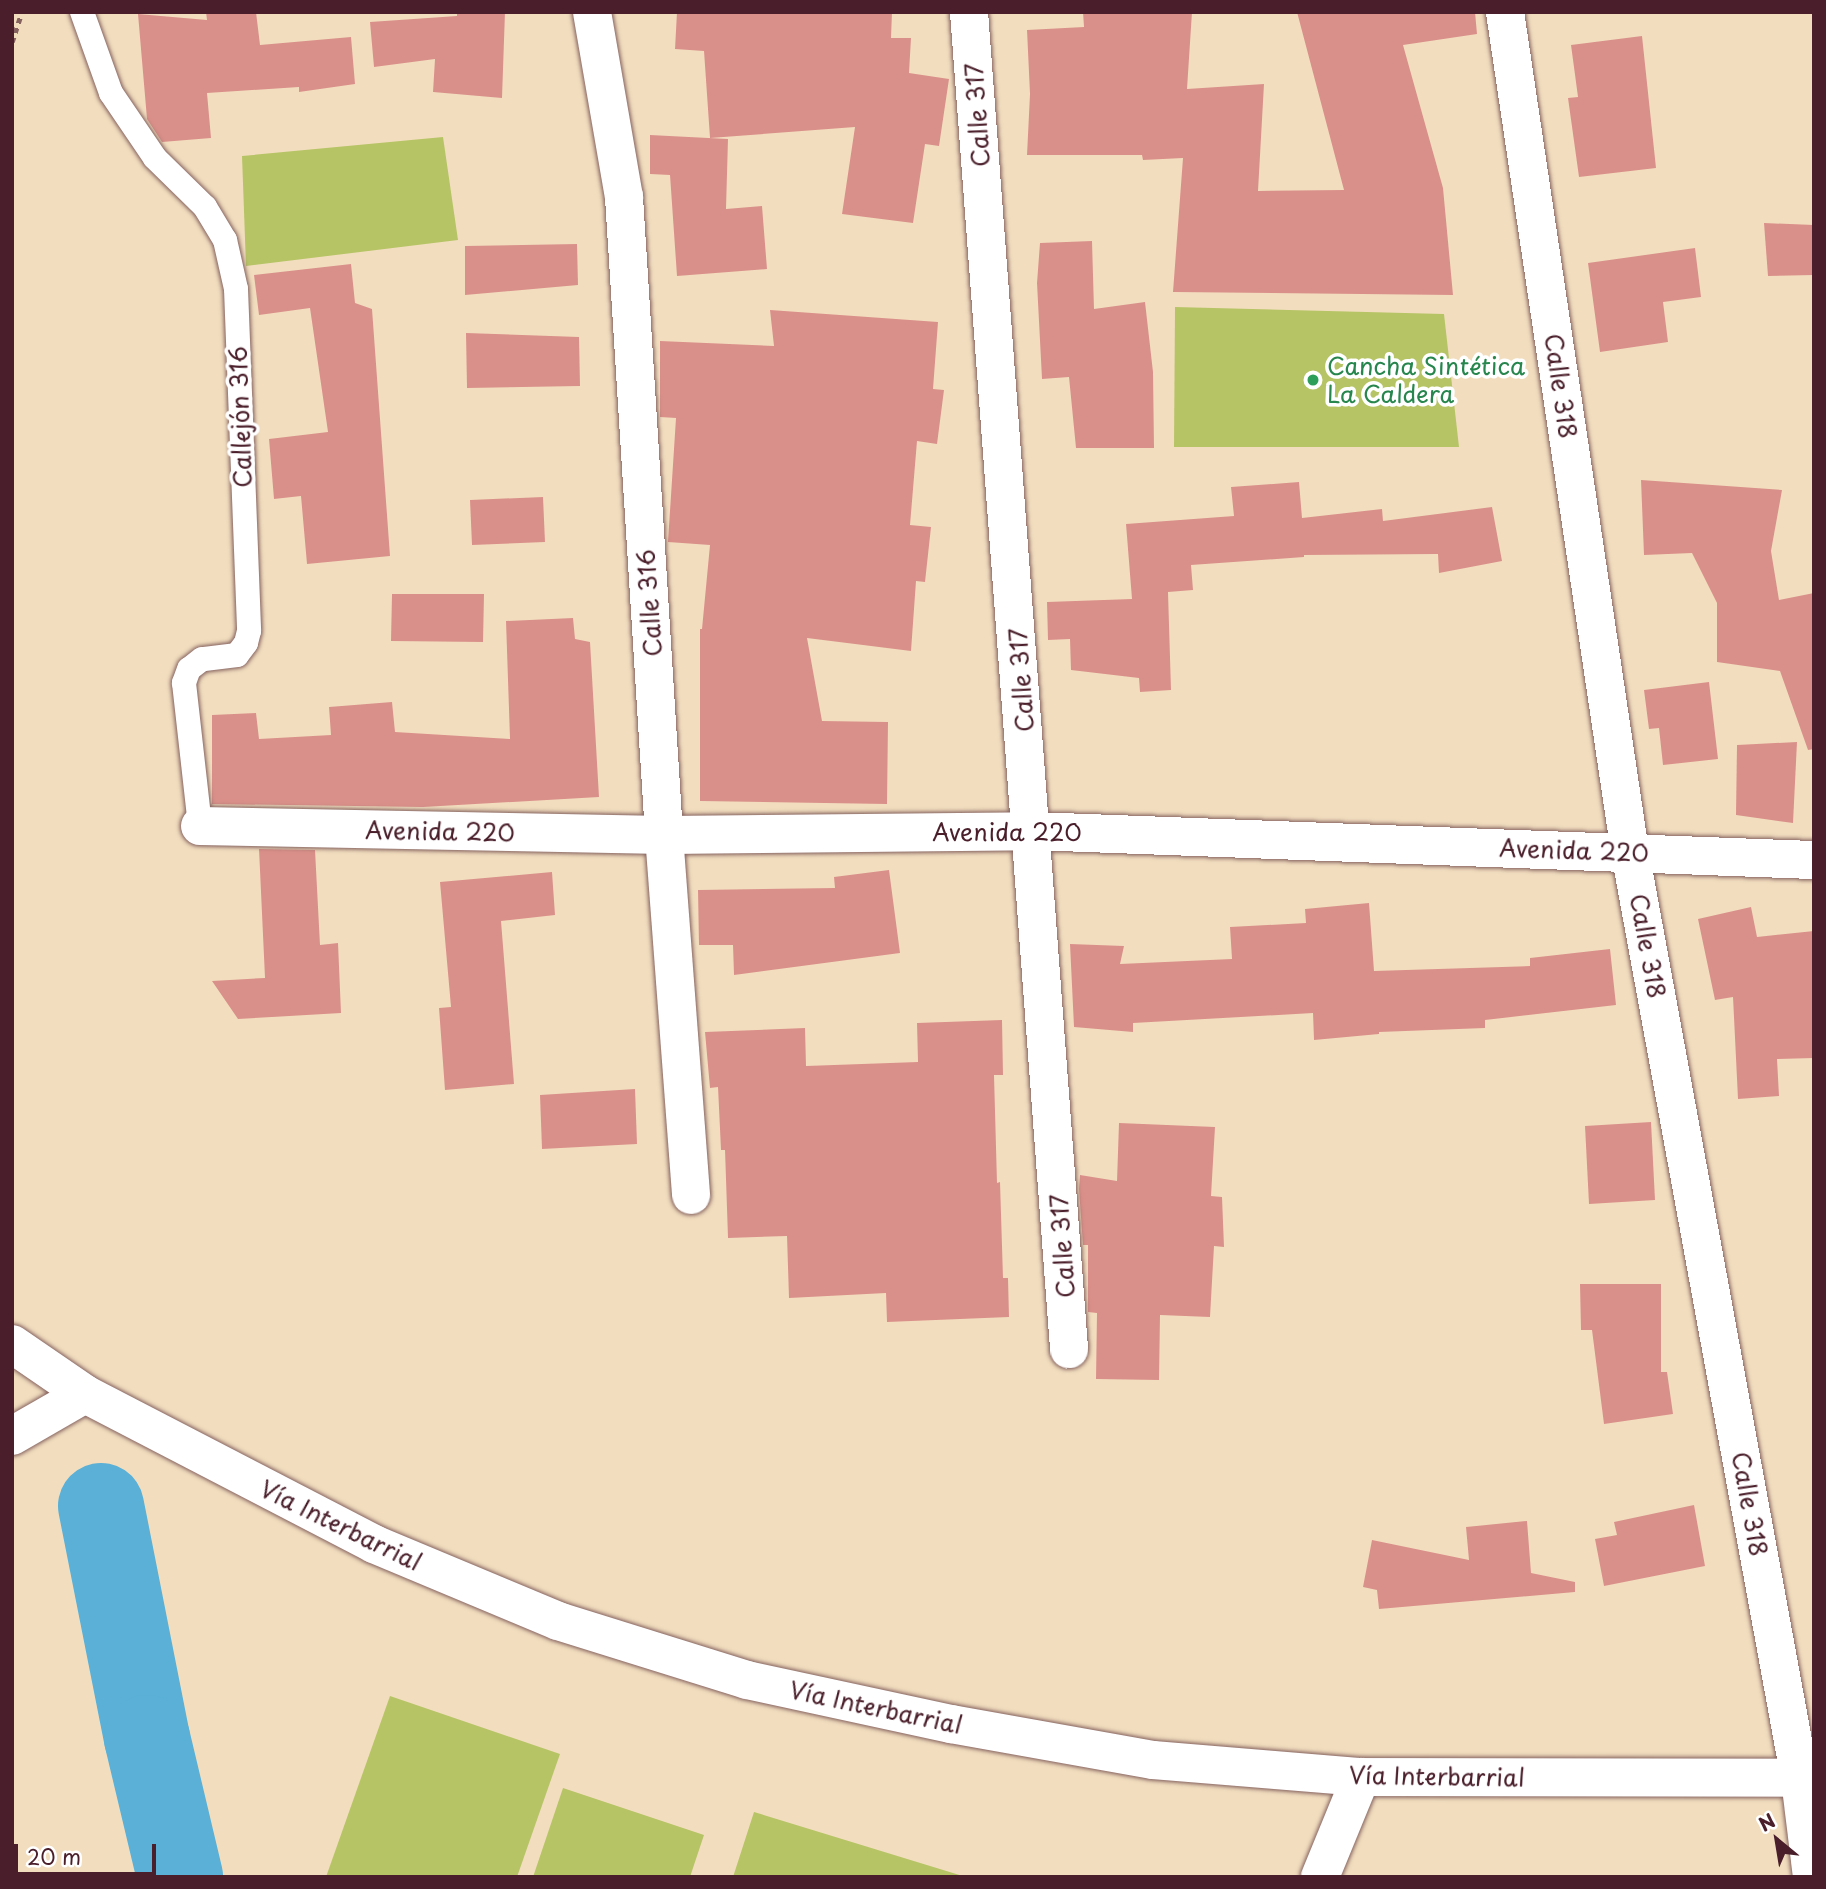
<!DOCTYPE html>
<html>
<head>
<meta charset="utf-8">
<style>
	body { margin:0 }
	#map { position:relative; width:1826px; height:1889px; overflow:hidden; background:#f2debf; font-family:"Playpen Sans",sans-serif }
	div>[style] { position:absolute }
	.green>* { inset:0; background:#b7c466 }
	.river>* { height:86px; margin:-43px; padding:0 43px; transform-origin:43px; border-radius:43px; background:#5ab0d6 }
	.building>* { inset:0; background:#da908a }
	.path>* { height:4.5px; margin-top:-2.25px; transform-origin:0; background:repeating-linear-gradient(90deg,#85625f 0 5px,transparent 0 10px) }
	.roads { filter:drop-shadow(0 0 2px #85625f) drop-shadow(0 0 2px #85625f) }
	.lane>* { height:24px; margin:-12px; padding:0 12px; transform-origin:12px; border-radius:12px; background:#fff }
	.street>* { height:38px; margin:-19px; padding:0 19px; transform-origin:19px; border-radius:19px; background:#fff }
	.secondary>* { height:38px; margin:-19px; padding:0 19px; transform-origin:19px; border-radius:19px; background:#fff }
	.primary>* { height:38px; margin:-19px; padding:0 19px; transform-origin:19px; border-radius:19px; background:#fff }
	.dots>* { width:19px; height:19px; translate:-50% -50%; box-sizing:border-box; border:4px solid #fff; border-radius:50% }
	span { translate:-50% -50%; white-space:nowrap; text-align:center; line-height:1.15; -webkit-text-stroke:7px #fff; paint-order:stroke }
	.street-label { font-size:24px; color:#4a1f2b }
	.leisure-label { font-size:24px; color:#27864d }
	.left { translate:0 -50%; text-align:left }
	.frame { position:absolute; inset:0; border:14px solid #4a1f2b; pointer-events:none }
	.north { position:absolute; left:1742px; top:1805px; width:70px; height:70px; -webkit-text-stroke:5px #fff; paint-order:stroke; rotate:330deg; font-size:19px; font-weight:700; line-height:28px; text-align:center; color:#4a1f2b }
	.north::after { content:''; display:block; margin:auto; width:24px; height:32px; background:#4a1f2b; clip-path:polygon(50% 0,100% 100%,50% 72%,0 100%) }
	.scale { position:absolute; left:14px; top:1844px; width:142px; height:32px; box-sizing:border-box; border:4px solid #4a1f2b; border-top:0; padding-left:9px; font-size:21px; line-height:24px; white-space:nowrap; color:#4a1f2b; -webkit-text-stroke:5px #fff; paint-order:stroke }
</style>
</head>
<body>
<div id="map">
	<div class="green">
		<i style="clip-path:polygon(443px 137px,458px 240px,246px 266px,242px 156px)"></i>
		<i style="clip-path:polygon(1175px 307px,1444px 314px,1459px 447px,1174px 447px)"></i>
		<i style="clip-path:polygon(390px 1696px,560px 1754px,517px 1877px,326px 1877px)"></i>
		<i style="clip-path:polygon(563px 1788px,704px 1835px,690px 1877px,533px 1877px)"></i>
		<i style="clip-path:polygon(754px 1812px,966px 1877px,967px 1877px,733px 1877px)"></i>
	</div>
	<div class="river">
		<i style="left:101px;top:1506px;width:237px;rotate:78.8deg"></i>
		<i style="left:147px;top:1738px;width:143px;rotate:76.6deg"></i>
	</div>
	<div class="building">
		<i style="clip-path:polygon(206px 12px,256px 12px,260px 45px,351px 37px,355px 84px,299px 92px,299px 87px,207px 93px,211px 138px,162px 142px,147px 119px,138px 14px,207px 20px)"></i>
		<i style="clip-path:polygon(457px 12px,505px 12px,502px 98px,433px 92px,435px 59px,374px 67px,370px 22px,457px 16px)"></i>
		<i style="clip-path:polygon(677px 12px,892px 12px,891px 38px,911px 38px,909px 73px,949px 79px,939px 146px,925px 144px,913px 223px,842px 214px,855px 127px,710px 138px,704px 51px,675px 49px)"></i>
		<i style="clip-path:polygon(1083px 12px,1192px 12px,1187px 89px,1264px 84px,1258px 191px,1344px 190px,1297px 12px,1475px 12px,1477px 34px,1403px 45px,1443px 188px,1453px 295px,1173px 292px,1183px 158px,1143px 160px,1142px 155px,1027px 155px,1030px 94px,1027px 30px,1084px 27px)"></i>
		<i style="clip-path:polygon(1642px 36px,1656px 168px,1579px 177px,1568px 98px,1578px 97px,1571px 45px)"></i>
		<i style="clip-path:polygon(650px 135px,728px 139px,726px 209px,762px 206px,767px 269px,677px 276px,670px 175px,650px 174px)"></i>
		<i style="clip-path:polygon(1764px 223px,1814px 225px,1814px 275px,1768px 276px)"></i>
		<i style="clip-path:polygon(1092px 241px,1094px 309px,1145px 302px,1153px 372px,1154px 448px,1076px 448px,1069px 377px,1042px 379px,1037px 283px,1040px 243px)"></i>
		<i style="clip-path:polygon(577px 244px,578px 285px,465px 295px,465px 246px)"></i>
		<i style="clip-path:polygon(1695px 248px,1701px 297px,1663px 302px,1668px 342px,1600px 352px,1588px 263px)"></i>
		<i style="clip-path:polygon(351px 264px,355px 303px,372px 309px,390px 556px,307px 564px,301px 496px,274px 499px,269px 439px,328px 432px,310px 308px,259px 315px,254px 275px)"></i>
		<i style="clip-path:polygon(770px 310px,938px 322px,933px 389px,944px 390px,937px 444px,917px 441px,910px 525px,931px 527px,925px 582px,916px 581px,911px 651px,807px 638px,822px 721px,888px 722px,887px 804px,700px 801px,700px 629px,702px 629px,710px 545px,668px 542px,676px 418px,660px 417px,660px 341px,774px 346px)"></i>
		<i style="clip-path:polygon(466px 333px,579px 337px,580px 386px,467px 388px)"></i>
		<i style="clip-path:polygon(1641px 480px,1782px 490px,1771px 551px,1779px 600px,1814px 593px,1814px 749px,1808px 750px,1780px 671px,1717px 662px,1717px 603px,1692px 553px,1644px 555px)"></i>
		<i style="clip-path:polygon(1299px 482px,1302px 518px,1382px 509px,1383px 521px,1492px 507px,1502px 561px,1439px 573px,1438px 554px,1304px 555px,1304px 557px,1191px 565px,1193px 590px,1168px 592px,1171px 690px,1140px 692px,1139px 678px,1071px 670px,1070px 639px,1048px 640px,1047px 602px,1132px 599px,1126px 524px,1234px 516px,1231px 487px)"></i>
		<i style="clip-path:polygon(543px 497px,545px 542px,472px 545px,470px 500px)"></i>
		<i style="clip-path:polygon(392px 594px,484px 594px,483px 642px,391px 641px)"></i>
		<i style="clip-path:polygon(573px 618px,575px 639px,590px 642px,599px 797px,423px 807px,212px 804px,212px 715px,256px 713px,259px 739px,331px 735px,329px 707px,392px 702px,395px 732px,510px 739px,506px 621px)"></i>
		<i style="clip-path:polygon(1709px 682px,1718px 759px,1663px 765px,1659px 728px,1649px 729px,1644px 690px)"></i>
		<i style="clip-path:polygon(1797px 742px,1793px 823px,1736px 815px,1737px 745px)"></i>
		<i style="clip-path:polygon(259px 849px,315px 850px,320px 945px,338px 943px,341px 1013px,238px 1019px,212px 981px,265px 978px)"></i>
		<i style="clip-path:polygon(889px 870px,900px 953px,734px 975px,733px 945px,699px 945px,698px 890px,835px 888px,834px 877px)"></i>
		<i style="clip-path:polygon(552px 872px,555px 915px,501px 921px,514px 1084px,445px 1090px,439px 1008px,451px 1007px,440px 882px)"></i>
		<i style="clip-path:polygon(1369px 903px,1374px 971px,1530px 966px,1530px 958px,1610px 949px,1616px 1005px,1485px 1020px,1485px 1028px,1379px 1032px,1379px 1034px,1314px 1040px,1313px 1013px,1133px 1023px,1133px 1032px,1074px 1027px,1070px 944px,1124px 946px,1120px 964px,1232px 959px,1230px 927px,1306px 923px,1305px 909px)"></i>
		<i style="clip-path:polygon(1751px 907px,1757px 937px,1814px 931px,1814px 1058px,1777px 1059px,1779px 1096px,1738px 1099px,1733px 997px,1715px 1000px,1698px 919px)"></i>
		<i style="clip-path:polygon(1002px 1020px,1003px 1075px,994px 1075px,997px 1183px,1000px 1182px,1003px 1278px,1008px 1278px,1009px 1317px,887px 1322px,886px 1293px,789px 1298px,787px 1236px,728px 1238px,725px 1150px,721px 1150px,718px 1087px,710px 1088px,705px 1032px,805px 1028px,806px 1066px,918px 1062px,917px 1023px)"></i>
		<i style="clip-path:polygon(635px 1089px,637px 1144px,542px 1149px,540px 1095px)"></i>
		<i style="clip-path:polygon(1651px 1122px,1655px 1200px,1589px 1204px,1585px 1126px)"></i>
		<i style="clip-path:polygon(1119px 1123px,1215px 1127px,1211px 1196px,1222px 1197px,1224px 1247px,1214px 1246px,1210px 1317px,1160px 1315px,1159px 1380px,1096px 1379px,1097px 1313px,1088px 1312px,1088px 1245px,1083px 1245px,1079px 1189px,1080px 1175px,1117px 1181px)"></i>
		<i style="clip-path:polygon(1580px 1284px,1661px 1284px,1661px 1372px,1667px 1372px,1673px 1414px,1604px 1424px,1592px 1330px,1581px 1330px)"></i>
		<i style="clip-path:polygon(1694px 1505px,1705px 1566px,1604px 1586px,1595px 1539px,1617px 1535px,1614px 1522px)"></i>
		<i style="clip-path:polygon(1527px 1521px,1531px 1573px,1575px 1582px,1575px 1592px,1379px 1609px,1377px 1590px,1363px 1587px,1372px 1540px,1469px 1560px,1466px 1527px)"></i>
	</div>
	<div class="path">
		<i style="left:12px;top:42px;width:32px;rotate:-72deg"></i>
	</div>
	<div class="roads">
		<div class="lane">
			<i style="left:82px;top:12px;width:86px;rotate:70.3deg"></i>
			<i style="left:111px;top:93px;width:78px;rotate:55.9deg"></i>
			<i style="left:155px;top:158px;width:70px;rotate:44.4deg"></i>
			<i style="left:205px;top:207px;width:39px;rotate:59deg"></i>
			<i style="left:225px;top:240px;width:50px;rotate:77.3deg"></i>
			<i style="left:236px;top:289px;width:342px;rotate:87.8deg"></i>
			<i style="left:249px;top:631px;width:12px;rotate:104deg"></i>
			<i style="left:246px;top:643px;width:15px;rotate:127deg"></i>
			<i style="left:237px;top:655px;width:35px;rotate:173deg"></i>
			<i style="left:202px;top:659px;width:16px;rotate:142deg"></i>
			<i style="left:189px;top:669px;width:15px;rotate:110deg"></i>
			<i style="left:184px;top:683px;width:144px;rotate:83.6deg"></i>
		</div>
		<div class="street">
			<i style="left:592px;top:12px;width:188px;rotate:80.2deg"></i>
			<i style="left:624px;top:197px;width:639px;rotate:86.41deg"></i>
			<i style="left:664px;top:835px;width:361px;rotate:85.7deg"></i>
			<i style="left:969px;top:12px;width:1341px;rotate:85.72deg"></i>
			<i style="left:1505px;top:12px;width:849px;rotate:81.54deg"></i>
			<i style="left:1630px;top:852px;width:942px;rotate:79.61deg"></i>
			<i style="left:1800px;top:1779px;width:99px;rotate:83deg"></i>
			<i style="left:200px;top:826px;width:464px;rotate:1.1deg"></i>
			<i style="left:664px;top:835px;width:369px;rotate:-0.6deg"></i>
			<i style="left:1033px;top:831px;width:782px;rotate:2.13deg"></i>
			<i style="left:12px;top:1436px;width:84px;rotate:-29.9deg"></i>
		</div>
		<div class="secondary">
			<i style="left:1320px;top:1877px;width:108px;rotate:-67.7deg"></i>
		</div>
		<div class="primary">
			<i style="left:12px;top:1344px;width:88px;rotate:34.4deg"></i>
			<i style="left:85px;top:1394px;width:326px;rotate:27.4deg"></i>
			<i style="left:374px;top:1544px;width:199px;rotate:22.7deg"></i>
			<i style="left:558px;top:1621px;width:198px;rotate:17.3deg"></i>
			<i style="left:747px;top:1680px;width:209px;rotate:12.2deg"></i>
			<i style="left:951px;top:1724px;width:205px;rotate:10.1deg"></i>
			<i style="left:1153px;top:1760px;width:209px;rotate:4.7deg"></i>
			<i style="left:1361px;top:1777px;width:453px;rotate:0.1deg"></i>
		</div>
	</div>
	<div class="dots">
		<i style="left:1313px;top:380px;background:#2e9e5b"></i>
	</div>
	<div class="street-label">
		<span style="left:977px;top:115px;rotate:-94deg">Calle 317</span>
		<span style="left:1561px;top:386px;rotate:82deg">Calle 318</span>
		<span style="left:240px;top:417px;rotate:-92deg">Callejón 316</span>
		<span style="left:649px;top:603px;rotate:-94deg">Calle 316</span>
		<span style="left:1021px;top:680px;rotate:-94deg">Calle 317</span>
		<span style="left:440px;top:831px;rotate:1deg">Avenida 220</span>
		<span style="left:1007px;top:832px">Avenida 220</span>
		<span style="left:1574px;top:850px;rotate:2deg">Avenida 220</span>
		<span style="left:1648px;top:946px;rotate:80deg">Calle 318</span>
		<span style="left:1062px;top:1246px;rotate:-94deg">Calle 317</span>
		<span style="left:1750px;top:1504px;rotate:80deg">Calle 318</span>
		<span style="left:341px;top:1525px;rotate:26deg">Vía Interbarrial</span>
		<span style="left:876px;top:1707px;rotate:12deg">Vía Interbarrial</span>
		<span style="left:1437px;top:1776px;rotate:1deg">Vía Interbarrial</span>
	</div>
	<div class="leisure-label">
		<span class="left" style="left:1327px;top:380px">Cancha Sintética<br>La Caldera</span>
	</div>
	<div class="frame"></div>
	<div class="north">N</div>
	<div class="scale">20 m</div>
</div>
</body>
</html>
